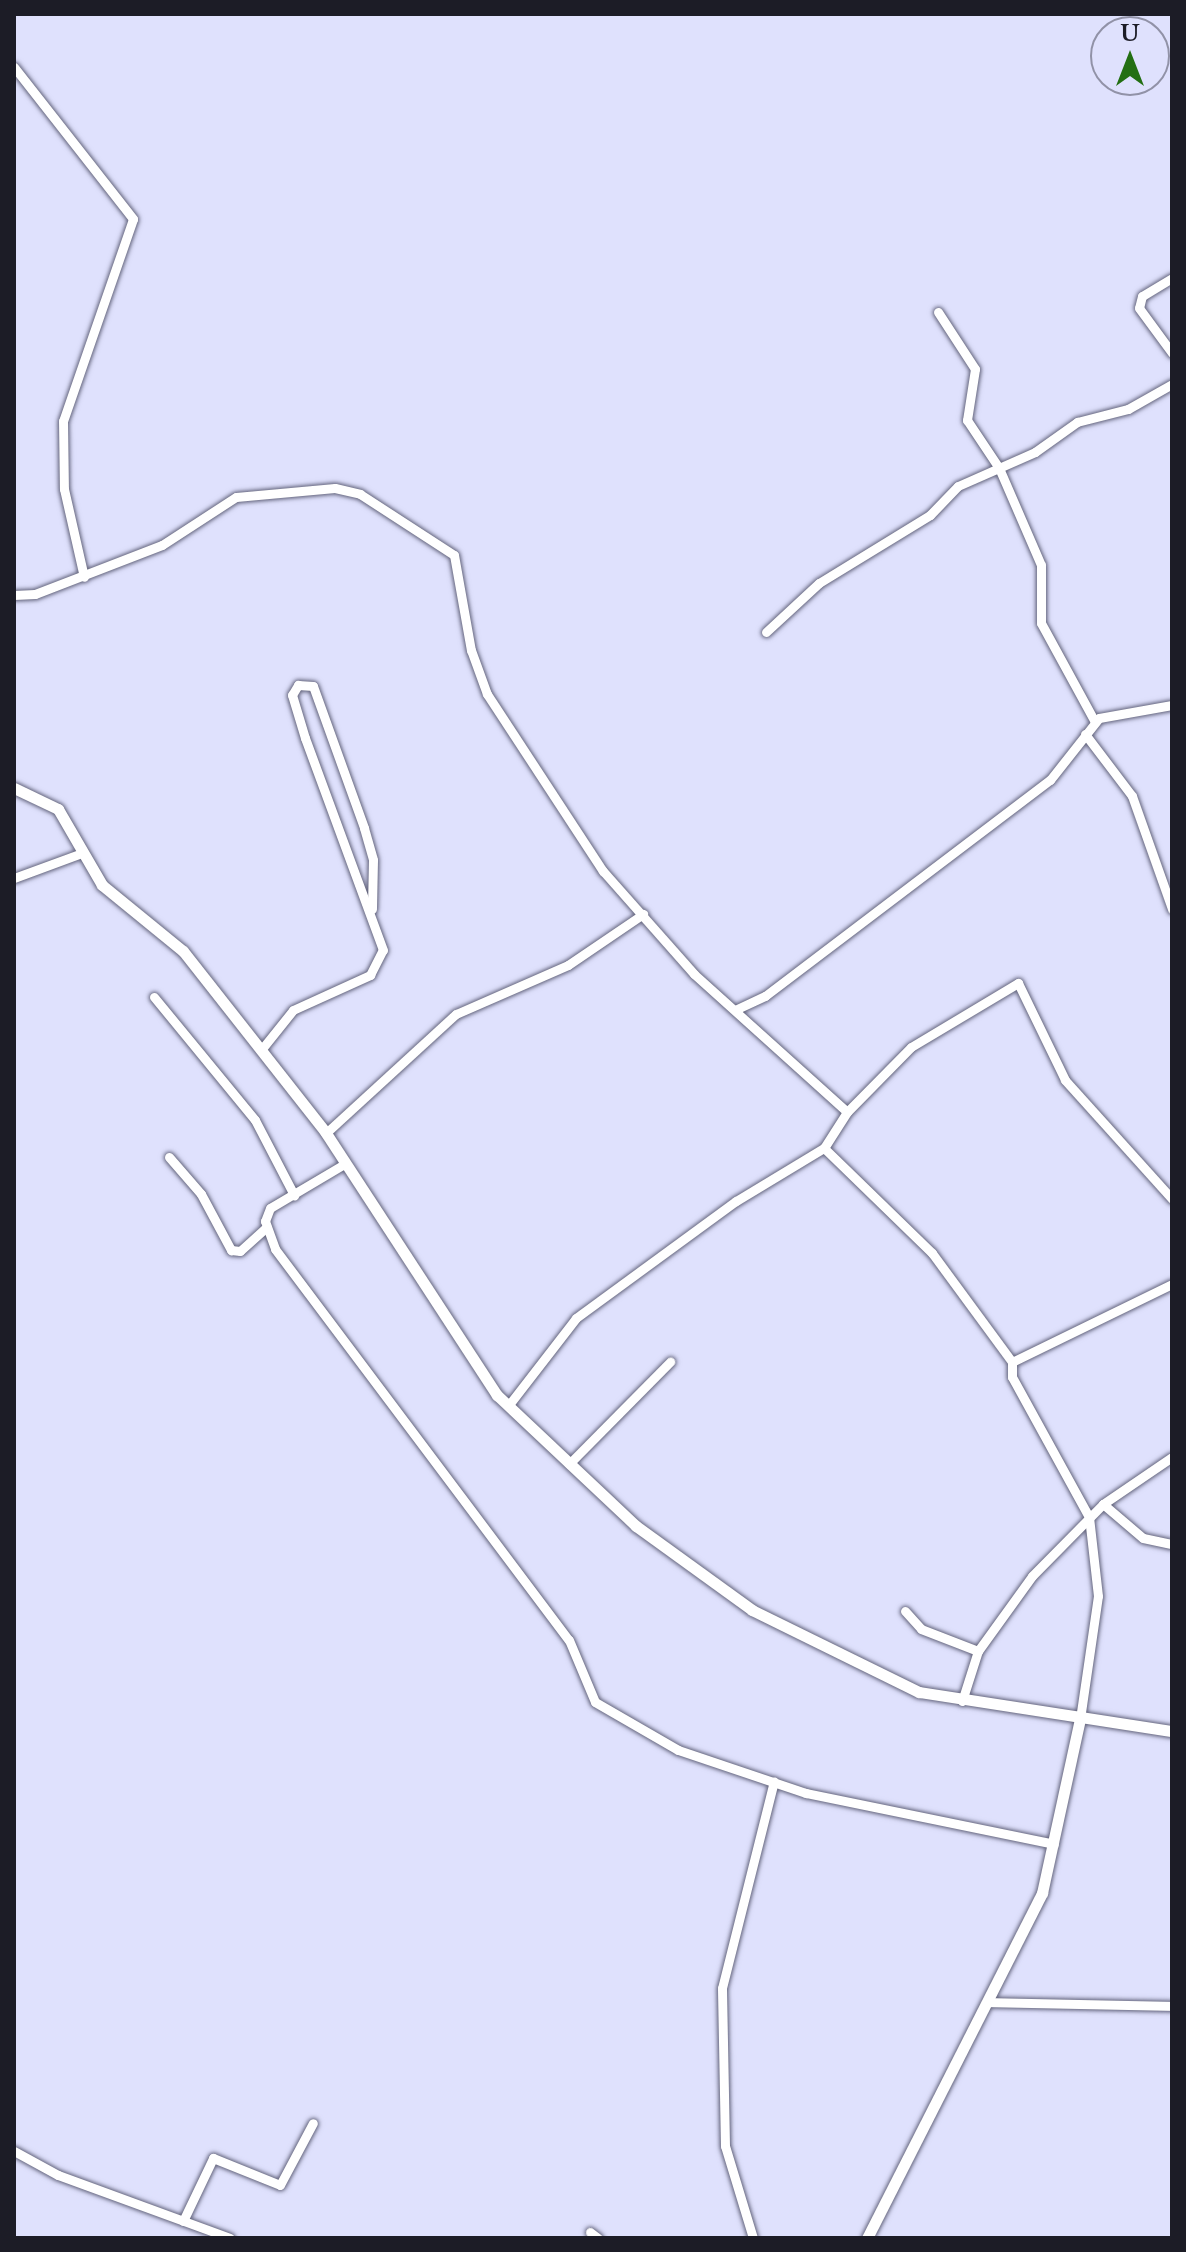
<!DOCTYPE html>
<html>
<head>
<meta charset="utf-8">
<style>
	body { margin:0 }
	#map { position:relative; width:1186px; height:2252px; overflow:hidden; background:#dfe1fd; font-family:"Libre Baskerville",serif }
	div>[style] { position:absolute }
	.roads { filter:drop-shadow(0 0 2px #64657d) drop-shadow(0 0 2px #64657d) }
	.minor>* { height:9px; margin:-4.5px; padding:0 4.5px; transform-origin:4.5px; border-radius:4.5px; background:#fff }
	.tertiary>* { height:11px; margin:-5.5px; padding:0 5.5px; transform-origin:5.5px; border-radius:5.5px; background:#fff }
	span { translate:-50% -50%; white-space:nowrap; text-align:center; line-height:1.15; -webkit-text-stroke:7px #dfe1fd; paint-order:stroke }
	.frame { position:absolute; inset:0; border:16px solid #1c1c26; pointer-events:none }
	.north { position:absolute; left:1090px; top:16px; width:80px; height:80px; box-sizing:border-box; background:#dfe1fd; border:2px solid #9192a7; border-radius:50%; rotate:0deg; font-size:22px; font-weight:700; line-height:32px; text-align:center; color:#1c1c26 }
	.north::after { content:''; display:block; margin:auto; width:28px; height:36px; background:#236f13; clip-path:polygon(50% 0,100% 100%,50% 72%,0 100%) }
</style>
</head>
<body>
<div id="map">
	<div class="roads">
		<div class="minor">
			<i style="left:14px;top:67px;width:193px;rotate:51.9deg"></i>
			<i style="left:133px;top:219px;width:214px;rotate:109.1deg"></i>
			<i style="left:63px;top:421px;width:68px;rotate:89.2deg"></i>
			<i style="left:64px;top:489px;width:90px;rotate:77.2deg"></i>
			<i style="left:1172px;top:278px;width:35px;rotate:149deg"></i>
			<i style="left:1142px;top:296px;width:12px;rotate:104deg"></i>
			<i style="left:1139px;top:308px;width:56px;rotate:53.7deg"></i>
			<i style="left:938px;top:312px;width:68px;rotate:57deg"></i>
			<i style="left:975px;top:369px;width:52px;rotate:98.9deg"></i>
			<i style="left:967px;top:420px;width:58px;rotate:56.3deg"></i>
			<i style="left:999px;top:468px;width:106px;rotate:66.6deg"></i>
			<i style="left:1041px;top:565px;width:58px;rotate:90deg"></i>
			<i style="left:1041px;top:623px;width:113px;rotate:61.4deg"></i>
			<i style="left:14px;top:595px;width:21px;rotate:-3deg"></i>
			<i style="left:35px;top:594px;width:136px;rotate:-21.1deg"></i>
			<i style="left:162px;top:545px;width:88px;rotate:-33deg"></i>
			<i style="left:236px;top:497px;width:99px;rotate:-5.2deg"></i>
			<i style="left:335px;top:488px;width:26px;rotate:13deg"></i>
			<i style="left:360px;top:494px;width:112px;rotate:33deg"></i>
			<i style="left:454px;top:555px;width:97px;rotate:79.9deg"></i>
			<i style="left:471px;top:650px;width:47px;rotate:70deg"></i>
			<i style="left:487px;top:694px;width:212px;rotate:56.8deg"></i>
			<i style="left:603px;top:871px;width:137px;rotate:48.5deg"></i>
			<i style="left:694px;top:974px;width:206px;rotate:42deg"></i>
			<i style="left:847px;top:1112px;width:91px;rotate:-45.4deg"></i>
			<i style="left:911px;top:1047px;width:125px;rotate:-30.9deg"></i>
			<i style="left:1018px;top:983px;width:108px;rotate:64.1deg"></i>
			<i style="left:1065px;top:1080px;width:160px;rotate:48deg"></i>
			<i style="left:766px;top:632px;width:72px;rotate:-42.8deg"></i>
			<i style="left:819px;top:583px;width:130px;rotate:-31.5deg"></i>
			<i style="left:930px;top:515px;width:40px;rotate:-46deg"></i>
			<i style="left:958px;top:486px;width:84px;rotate:-23.8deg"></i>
			<i style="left:1035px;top:452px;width:52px;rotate:-35.5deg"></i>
			<i style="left:1077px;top:422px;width:53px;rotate:-14.3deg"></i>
			<i style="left:1128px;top:409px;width:51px;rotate:-29.6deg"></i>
			<i style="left:1085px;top:734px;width:78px;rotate:52.8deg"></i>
			<i style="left:1132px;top:796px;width:120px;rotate:70.5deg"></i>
			<i style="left:14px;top:878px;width:72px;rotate:-20.2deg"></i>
			<i style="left:154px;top:997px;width:159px;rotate:50.6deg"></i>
			<i style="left:255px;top:1120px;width:85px;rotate:62.5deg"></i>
			<i style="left:737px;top:1009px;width:31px;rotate:-25deg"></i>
			<i style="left:765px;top:996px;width:358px;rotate:-37.2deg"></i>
			<i style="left:1050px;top:780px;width:79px;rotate:-51.7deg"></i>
			<i style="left:1099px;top:718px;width:74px;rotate:-10.1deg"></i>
			<i style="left:261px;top:1050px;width:51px;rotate:-51.3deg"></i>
			<i style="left:293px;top:1010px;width:85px;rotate:-24.4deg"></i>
			<i style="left:370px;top:975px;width:28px;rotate:-63deg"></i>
			<i style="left:383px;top:950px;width:226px;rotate:-110.2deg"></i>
			<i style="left:305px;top:738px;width:45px;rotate:-106.8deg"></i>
			<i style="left:292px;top:695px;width:12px;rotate:-59deg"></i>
			<i style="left:298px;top:685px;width:15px;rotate:4deg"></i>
			<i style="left:313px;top:686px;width:151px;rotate:70.2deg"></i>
			<i style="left:364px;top:828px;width:33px;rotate:74deg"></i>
			<i style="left:373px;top:860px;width:49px;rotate:91.2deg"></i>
			<i style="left:847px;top:1112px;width:43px;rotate:122.6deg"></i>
			<i style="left:824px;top:1148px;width:151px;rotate:44.2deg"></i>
			<i style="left:932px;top:1253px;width:135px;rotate:53.7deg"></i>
			<i style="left:326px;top:1133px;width:176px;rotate:-42.5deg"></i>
			<i style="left:456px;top:1014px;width:122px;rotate:-23.6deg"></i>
			<i style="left:568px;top:965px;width:91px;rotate:-34.2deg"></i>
			<i style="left:169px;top:1157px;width:49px;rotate:49.1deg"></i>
			<i style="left:201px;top:1194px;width:64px;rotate:61.8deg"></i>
			<i style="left:231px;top:1250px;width:9px;rotate:6deg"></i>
			<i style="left:240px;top:1251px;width:36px;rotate:-42deg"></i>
			<i style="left:346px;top:1163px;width:88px;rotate:149.4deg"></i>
			<i style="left:270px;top:1208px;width:14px;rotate:111deg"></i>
			<i style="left:265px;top:1221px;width:30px;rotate:70deg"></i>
			<i style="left:275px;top:1249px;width:489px;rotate:53.1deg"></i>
			<i style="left:569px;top:1640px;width:67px;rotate:67.2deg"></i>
			<i style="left:595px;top:1702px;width:96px;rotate:30deg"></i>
			<i style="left:678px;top:1750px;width:135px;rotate:18.6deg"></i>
			<i style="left:806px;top:1793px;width:253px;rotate:11.6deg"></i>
			<i style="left:508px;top:1406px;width:111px;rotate:-52.3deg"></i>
			<i style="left:576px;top:1318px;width:198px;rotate:-36.2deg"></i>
			<i style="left:736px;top:1201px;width:103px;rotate:-31.1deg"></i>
			<i style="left:569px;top:1464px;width:144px;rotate:-45.3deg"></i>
			<i style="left:1103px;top:1504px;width:52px;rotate:40.4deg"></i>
			<i style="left:1143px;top:1538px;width:30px;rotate:12deg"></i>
			<i style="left:905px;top:1611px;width:24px;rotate:48deg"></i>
			<i style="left:921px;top:1629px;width:61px;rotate:21.1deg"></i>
			<i style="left:962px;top:1701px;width:52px;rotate:-72.3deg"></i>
			<i style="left:978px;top:1651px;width:92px;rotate:-54.2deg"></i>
			<i style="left:1032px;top:1576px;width:101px;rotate:-45.4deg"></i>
			<i style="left:1103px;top:1504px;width:83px;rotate:-34.3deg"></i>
			<i style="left:1080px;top:1719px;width:124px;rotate:-81.7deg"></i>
			<i style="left:1098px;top:1596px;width:80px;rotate:-96.5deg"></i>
			<i style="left:1089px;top:1517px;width:160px;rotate:-118.8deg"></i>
			<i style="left:1012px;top:1377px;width:15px;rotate:-90deg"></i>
			<i style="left:1012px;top:1362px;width:178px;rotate:-26deg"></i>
			<i style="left:987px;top:2002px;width:185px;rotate:1.2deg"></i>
			<i style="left:14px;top:2151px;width:50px;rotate:28.6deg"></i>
			<i style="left:58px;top:2175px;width:183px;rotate:20.1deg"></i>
			<i style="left:183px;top:2221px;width:70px;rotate:-64.5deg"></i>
			<i style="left:213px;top:2158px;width:72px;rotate:21.9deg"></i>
			<i style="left:280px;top:2185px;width:70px;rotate:-62deg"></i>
			<i style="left:590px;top:2232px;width:10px;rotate:37deg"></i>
			<i style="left:753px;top:2238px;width:96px;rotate:-106.9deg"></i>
			<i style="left:725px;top:2146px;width:158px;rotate:-91.1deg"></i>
			<i style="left:722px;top:1988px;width:213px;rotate:-75.9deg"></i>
		</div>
		<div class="tertiary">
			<i style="left:14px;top:788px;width:49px;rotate:25.5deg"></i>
			<i style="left:58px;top:809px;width:88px;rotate:59.9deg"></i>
			<i style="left:102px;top:885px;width:104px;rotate:39.2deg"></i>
			<i style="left:183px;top:951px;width:231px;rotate:51.8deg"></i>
			<i style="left:326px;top:1133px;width:313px;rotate:56.9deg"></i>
			<i style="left:497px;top:1395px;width:191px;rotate:43.3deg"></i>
			<i style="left:636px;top:1526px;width:143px;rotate:35.9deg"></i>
			<i style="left:752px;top:1610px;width:186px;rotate:26.2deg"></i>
			<i style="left:919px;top:1692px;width:256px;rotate:8.8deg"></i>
			<i style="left:867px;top:2238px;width:387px;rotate:-63.1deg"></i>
			<i style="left:1042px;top:1893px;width:178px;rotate:-77.7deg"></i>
		</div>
	</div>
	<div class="frame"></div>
	<div class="north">U</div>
</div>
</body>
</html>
